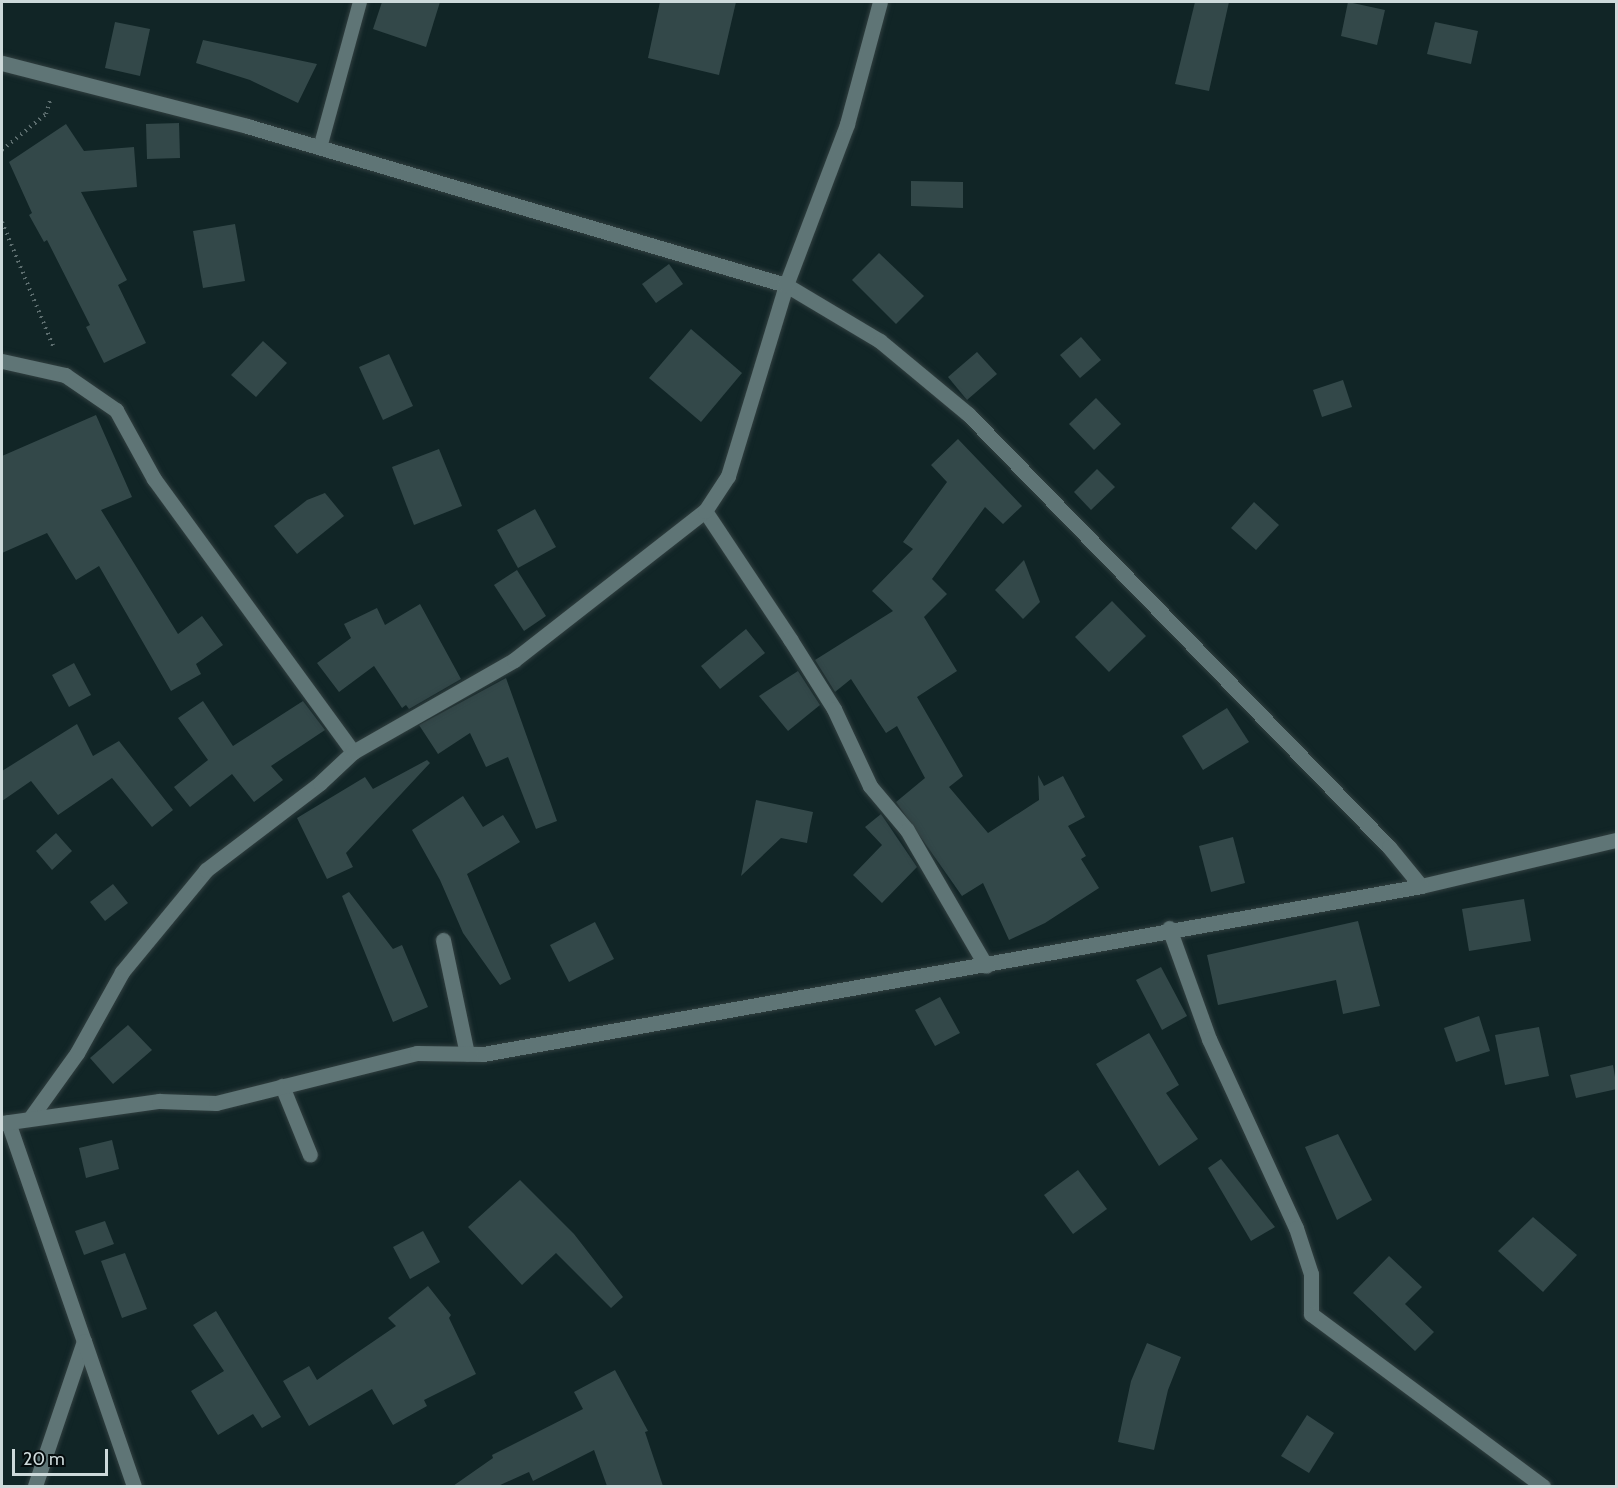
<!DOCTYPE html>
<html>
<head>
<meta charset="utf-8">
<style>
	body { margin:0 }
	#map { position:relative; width:1618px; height:1488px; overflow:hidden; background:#112526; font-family:Cabin,sans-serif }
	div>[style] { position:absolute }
	.building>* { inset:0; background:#334849 }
	.path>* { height:4px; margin-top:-2px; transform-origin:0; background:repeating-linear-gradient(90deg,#5d6e6f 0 1.5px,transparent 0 6px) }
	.roads { filter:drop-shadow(0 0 2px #313f40) drop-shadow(0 0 2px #313f40) }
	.lane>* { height:14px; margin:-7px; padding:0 7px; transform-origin:7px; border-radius:7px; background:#5f7576 }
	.street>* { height:15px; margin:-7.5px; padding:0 7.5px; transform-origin:7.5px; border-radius:7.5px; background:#5f7576 }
	.secondary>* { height:15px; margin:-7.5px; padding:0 7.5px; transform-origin:7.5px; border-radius:7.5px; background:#5f7576 }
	span { translate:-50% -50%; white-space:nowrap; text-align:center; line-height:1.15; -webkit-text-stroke:4.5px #050c0d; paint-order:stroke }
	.frame { position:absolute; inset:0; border:3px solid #cdd9da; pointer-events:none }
	.scale { position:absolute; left:12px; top:1449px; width:96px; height:27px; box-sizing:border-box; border:3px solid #cdd9da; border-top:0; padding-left:8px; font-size:18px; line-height:21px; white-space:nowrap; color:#cdd9da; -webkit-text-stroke:4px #050c0d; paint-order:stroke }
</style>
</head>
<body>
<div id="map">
	<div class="building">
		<i style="clip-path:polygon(382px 2px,440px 2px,426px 47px,373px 29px)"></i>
		<i style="clip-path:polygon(660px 2px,736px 2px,719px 75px,648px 58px)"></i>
		<i style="clip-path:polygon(1195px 2px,1229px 2px,1209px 91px,1175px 84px)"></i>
		<i style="clip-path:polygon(1348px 2px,1385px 10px,1377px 45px,1341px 36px)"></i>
		<i style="clip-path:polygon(115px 22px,150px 29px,140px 76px,105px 68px)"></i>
		<i style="clip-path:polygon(1435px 22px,1478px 31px,1471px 64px,1427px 54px)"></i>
		<i style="clip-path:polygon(203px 40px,317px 64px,298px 103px,250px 80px,196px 63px)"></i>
		<i style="clip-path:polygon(179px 123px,180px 158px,147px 159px,146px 124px)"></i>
		<i style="clip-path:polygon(66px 124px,84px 151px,134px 147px,137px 187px,81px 192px,127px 280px,118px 285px,146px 343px,104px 363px,86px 327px,90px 325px,47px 240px,44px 242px,29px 215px,32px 213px,9px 162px)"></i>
		<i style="clip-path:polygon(911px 181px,963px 182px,963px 208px,911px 206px)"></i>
		<i style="clip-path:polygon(235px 224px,245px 281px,203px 288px,193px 231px)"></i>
		<i style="clip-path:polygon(879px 253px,924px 296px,896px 324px,852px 280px)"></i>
		<i style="clip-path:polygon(669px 264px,683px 284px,656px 303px,642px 284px)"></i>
		<i style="clip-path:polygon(691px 329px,742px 373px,701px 422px,649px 378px)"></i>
		<i style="clip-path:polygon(1081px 337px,1101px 360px,1080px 378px,1060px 355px)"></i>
		<i style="clip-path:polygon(263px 341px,287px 363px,256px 397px,231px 375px)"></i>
		<i style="clip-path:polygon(977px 352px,997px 374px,967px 400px,948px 377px)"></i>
		<i style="clip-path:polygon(389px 354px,413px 406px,383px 420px,359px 367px)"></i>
		<i style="clip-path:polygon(1343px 380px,1352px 407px,1322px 417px,1313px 390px)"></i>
		<i style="clip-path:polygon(1096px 398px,1121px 424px,1094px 450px,1069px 424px)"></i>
		<i style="clip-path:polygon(96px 415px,132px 497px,101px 510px,178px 634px,202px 616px,223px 645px,196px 664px,201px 674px,171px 691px,99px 566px,76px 580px,47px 533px,2px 553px,2px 456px)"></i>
		<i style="clip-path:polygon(958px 439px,1022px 506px,1003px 524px,985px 507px,932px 579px,947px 594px,924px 617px,957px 671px,917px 697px,963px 776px,949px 787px,988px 833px,1039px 800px,1038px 775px,1044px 786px,1063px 776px,1085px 817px,1068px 826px,1086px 856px,1081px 859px,1099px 888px,1045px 923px,1009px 940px,983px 883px,962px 896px,896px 802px,925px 778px,897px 726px,886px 733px,851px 679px,835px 692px,815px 660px,893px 611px,872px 591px,913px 549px,903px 542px,947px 482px,931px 465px)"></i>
		<i style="clip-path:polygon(439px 449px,462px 506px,414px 525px,392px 467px)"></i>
		<i style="clip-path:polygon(1097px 469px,1115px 487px,1091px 510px,1074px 492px)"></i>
		<i style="clip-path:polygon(325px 493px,344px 516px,297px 554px,274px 526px,307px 500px)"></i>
		<i style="clip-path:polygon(1254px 502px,1279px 525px,1256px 550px,1231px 528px)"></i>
		<i style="clip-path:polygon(535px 509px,556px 547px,518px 568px,497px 530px)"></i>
		<i style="clip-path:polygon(1024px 560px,1040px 602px,1023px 619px,995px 590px)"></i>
		<i style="clip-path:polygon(517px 570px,546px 616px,524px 631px,494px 585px)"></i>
		<i style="clip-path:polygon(1112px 601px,1146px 636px,1109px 672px,1075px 637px)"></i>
		<i style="clip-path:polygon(420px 604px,461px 679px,409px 709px,406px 705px,402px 708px,374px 666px,339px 692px,317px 663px,351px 638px,344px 624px,377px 608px,385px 625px)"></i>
		<i style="clip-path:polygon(746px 629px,765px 653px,720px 689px,701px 666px)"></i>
		<i style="clip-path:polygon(74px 663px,91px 695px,69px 707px,52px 675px)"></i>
		<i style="clip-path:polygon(798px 671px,820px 705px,788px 731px,759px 696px)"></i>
		<i style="clip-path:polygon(506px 678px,557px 821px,536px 829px,508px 757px,486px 767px,470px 733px,438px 754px,419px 725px)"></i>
		<i style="clip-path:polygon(203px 701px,233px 746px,303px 701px,325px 730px,271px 766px,283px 780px,254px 802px,232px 774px,190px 807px,174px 787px,208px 760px,178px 718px)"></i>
		<i style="clip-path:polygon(1227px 708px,1249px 742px,1203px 770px,1182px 736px)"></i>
		<i style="clip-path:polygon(77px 724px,93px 756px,119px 741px,173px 810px,152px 827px,112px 778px,58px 815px,31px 781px,2px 801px,2px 771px)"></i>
		<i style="clip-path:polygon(427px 760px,430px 763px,346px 853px,353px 867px,327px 879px,297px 818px,365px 777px,373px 789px)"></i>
		<i style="clip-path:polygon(463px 796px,483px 827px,503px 815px,520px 842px,467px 874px,511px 979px,500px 985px,463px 933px,440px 880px,412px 830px)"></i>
		<i style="clip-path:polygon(756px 800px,813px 812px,810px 826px,807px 843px,781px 838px,741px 876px)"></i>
		<i style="clip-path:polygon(881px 814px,917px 867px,882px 903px,853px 875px,882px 845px,865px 827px)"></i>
		<i style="clip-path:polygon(56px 833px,72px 851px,52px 870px,36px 851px)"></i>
		<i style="clip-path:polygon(1233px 837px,1245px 883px,1211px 892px,1199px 846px)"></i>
		<i style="clip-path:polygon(113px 884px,128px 903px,105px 921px,90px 902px)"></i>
		<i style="clip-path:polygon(349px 892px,393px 949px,402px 945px,428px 1007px,393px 1022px,342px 896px)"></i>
		<i style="clip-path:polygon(1524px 899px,1531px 941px,1469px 951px,1462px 909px)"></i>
		<i style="clip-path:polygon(1358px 921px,1380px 1006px,1343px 1014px,1336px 980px,1218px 1005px,1207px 955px)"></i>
		<i style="clip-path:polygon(595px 922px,614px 959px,569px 982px,550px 945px)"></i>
		<i style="clip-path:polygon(1161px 967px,1187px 1016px,1162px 1030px,1136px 980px)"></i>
		<i style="clip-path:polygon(940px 997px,960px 1033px,935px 1046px,915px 1010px)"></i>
		<i style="clip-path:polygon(1479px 1016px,1490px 1051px,1456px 1062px,1444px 1028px)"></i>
		<i style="clip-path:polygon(128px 1025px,152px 1050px,113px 1084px,90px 1058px)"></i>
		<i style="clip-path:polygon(1539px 1027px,1549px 1076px,1505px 1085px,1495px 1035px)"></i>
		<i style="clip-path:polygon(1149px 1033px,1179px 1085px,1166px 1093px,1198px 1139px,1159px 1166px,1096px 1064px)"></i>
		<i style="clip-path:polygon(1613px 1065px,1617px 1089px,1576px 1098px,1570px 1075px)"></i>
		<i style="clip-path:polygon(1338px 1134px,1372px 1200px,1337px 1220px,1305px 1147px)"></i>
		<i style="clip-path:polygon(112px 1140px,119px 1169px,86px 1178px,79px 1148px)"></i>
		<i style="clip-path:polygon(1221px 1159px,1275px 1227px,1251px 1241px,1208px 1168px)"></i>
		<i style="clip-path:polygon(1078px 1170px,1107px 1209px,1073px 1234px,1044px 1195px)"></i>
		<i style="clip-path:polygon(520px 1180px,574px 1234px,623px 1297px,611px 1308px,556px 1253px,522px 1285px,468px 1227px)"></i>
		<i style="clip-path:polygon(1533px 1217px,1577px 1255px,1543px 1292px,1498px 1251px)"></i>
		<i style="clip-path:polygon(105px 1221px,114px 1244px,84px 1255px,75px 1231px)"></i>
		<i style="clip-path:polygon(423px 1231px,440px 1262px,410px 1279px,393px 1247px)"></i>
		<i style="clip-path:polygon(125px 1253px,147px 1309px,122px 1318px,101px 1261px)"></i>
		<i style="clip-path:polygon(1389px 1256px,1422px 1287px,1405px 1304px,1434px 1332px,1415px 1351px,1353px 1293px)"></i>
		<i style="clip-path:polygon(428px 1286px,451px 1315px,449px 1318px,476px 1374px,424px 1400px,427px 1406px,393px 1425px,372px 1389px,309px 1426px,283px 1381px,309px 1366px,317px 1380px,396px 1326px,388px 1318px)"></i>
		<i style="clip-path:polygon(216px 1311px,281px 1417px,262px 1428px,253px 1414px,218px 1435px,191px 1391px,224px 1371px,193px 1325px)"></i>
		<i style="clip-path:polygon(1147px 1343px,1181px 1357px,1168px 1390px,1154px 1450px,1118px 1442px,1131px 1381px)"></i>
		<i style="clip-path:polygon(615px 1370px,648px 1431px,645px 1432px,663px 1486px,607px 1486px,594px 1450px,533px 1481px,529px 1472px,498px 1486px,453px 1486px,493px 1458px,492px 1455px,583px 1409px,574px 1392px)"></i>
		<i style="clip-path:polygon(1307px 1415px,1334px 1433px,1309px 1473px,1281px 1456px)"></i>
	</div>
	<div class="path">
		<i style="left:2px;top:150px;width:57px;rotate:-39.3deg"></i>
		<i style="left:46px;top:114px;width:17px;rotate:-73deg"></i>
		<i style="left:2px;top:222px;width:136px;rotate:67.6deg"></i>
	</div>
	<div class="roads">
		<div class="lane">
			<i style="left:320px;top:148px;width:151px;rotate:-74.7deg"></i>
		</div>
		<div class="street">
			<i style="left:2px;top:63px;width:253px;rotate:14.4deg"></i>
			<i style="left:247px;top:126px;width:562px;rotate:16.44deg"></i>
			<i style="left:786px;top:285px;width:109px;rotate:30.8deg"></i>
			<i style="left:880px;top:341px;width:114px;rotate:39.7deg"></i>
			<i style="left:968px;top:414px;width:604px;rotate:45.81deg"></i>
			<i style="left:1389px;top:847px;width:50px;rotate:50.6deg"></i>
			<i style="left:1421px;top:886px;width:200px;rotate:-13.3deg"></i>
			<i style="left:2px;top:361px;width:65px;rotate:12.5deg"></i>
			<i style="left:65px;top:375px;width:62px;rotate:34.5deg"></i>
			<i style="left:116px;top:410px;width:79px;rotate:61.2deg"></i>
			<i style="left:154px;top:479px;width:338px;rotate:53.9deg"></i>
			<i style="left:705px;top:511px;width:154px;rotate:56.4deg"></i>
			<i style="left:790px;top:639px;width:83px;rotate:57.8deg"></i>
			<i style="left:834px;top:709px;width:85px;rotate:64.9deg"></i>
			<i style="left:870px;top:786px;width:57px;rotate:49.9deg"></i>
			<i style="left:907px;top:830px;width:157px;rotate:59.8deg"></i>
			<i style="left:1169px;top:928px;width:118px;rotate:70.2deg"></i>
			<i style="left:1209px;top:1039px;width:208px;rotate:65.3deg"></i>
			<i style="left:1296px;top:1228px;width:48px;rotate:71.9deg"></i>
			<i style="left:1311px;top:1274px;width:40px;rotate:90deg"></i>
			<i style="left:1311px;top:1314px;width:289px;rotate:36.6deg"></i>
			<i style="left:443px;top:940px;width:116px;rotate:78.1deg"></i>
			<i style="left:282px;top:1086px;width:74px;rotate:67.9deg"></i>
			<i style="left:31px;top:1117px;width:79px;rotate:-54.3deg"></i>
			<i style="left:77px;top:1053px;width:93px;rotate:-60.9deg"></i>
			<i style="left:122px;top:972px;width:132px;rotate:-50.5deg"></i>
			<i style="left:206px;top:870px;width:143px;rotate:-37.3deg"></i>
			<i style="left:320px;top:783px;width:45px;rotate:-43.2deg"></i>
			<i style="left:353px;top:752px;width:185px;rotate:-29.7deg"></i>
			<i style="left:514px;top:660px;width:242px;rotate:-38deg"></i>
			<i style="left:705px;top:511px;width:42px;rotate:-56.7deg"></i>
			<i style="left:728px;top:476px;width:200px;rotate:-73.1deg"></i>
			<i style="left:786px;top:285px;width:172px;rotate:-69.2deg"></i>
			<i style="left:847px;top:124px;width:126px;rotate:-74.9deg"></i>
			<i style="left:8px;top:1122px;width:232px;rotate:70.9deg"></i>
			<i style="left:84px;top:1341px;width:153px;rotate:108.7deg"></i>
			<i style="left:84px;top:1341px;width:153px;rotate:71deg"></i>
		</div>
		<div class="secondary">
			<i style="left:2px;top:1123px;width:159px;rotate:-8deg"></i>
			<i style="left:159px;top:1101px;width:57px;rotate:2deg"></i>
			<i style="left:216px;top:1103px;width:207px;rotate:-14deg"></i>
			<i style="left:417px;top:1053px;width:66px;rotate:0.9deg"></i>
			<i style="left:483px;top:1054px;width:953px;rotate:-10.15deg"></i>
		</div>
	</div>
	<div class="frame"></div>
	<div class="scale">20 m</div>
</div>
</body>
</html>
